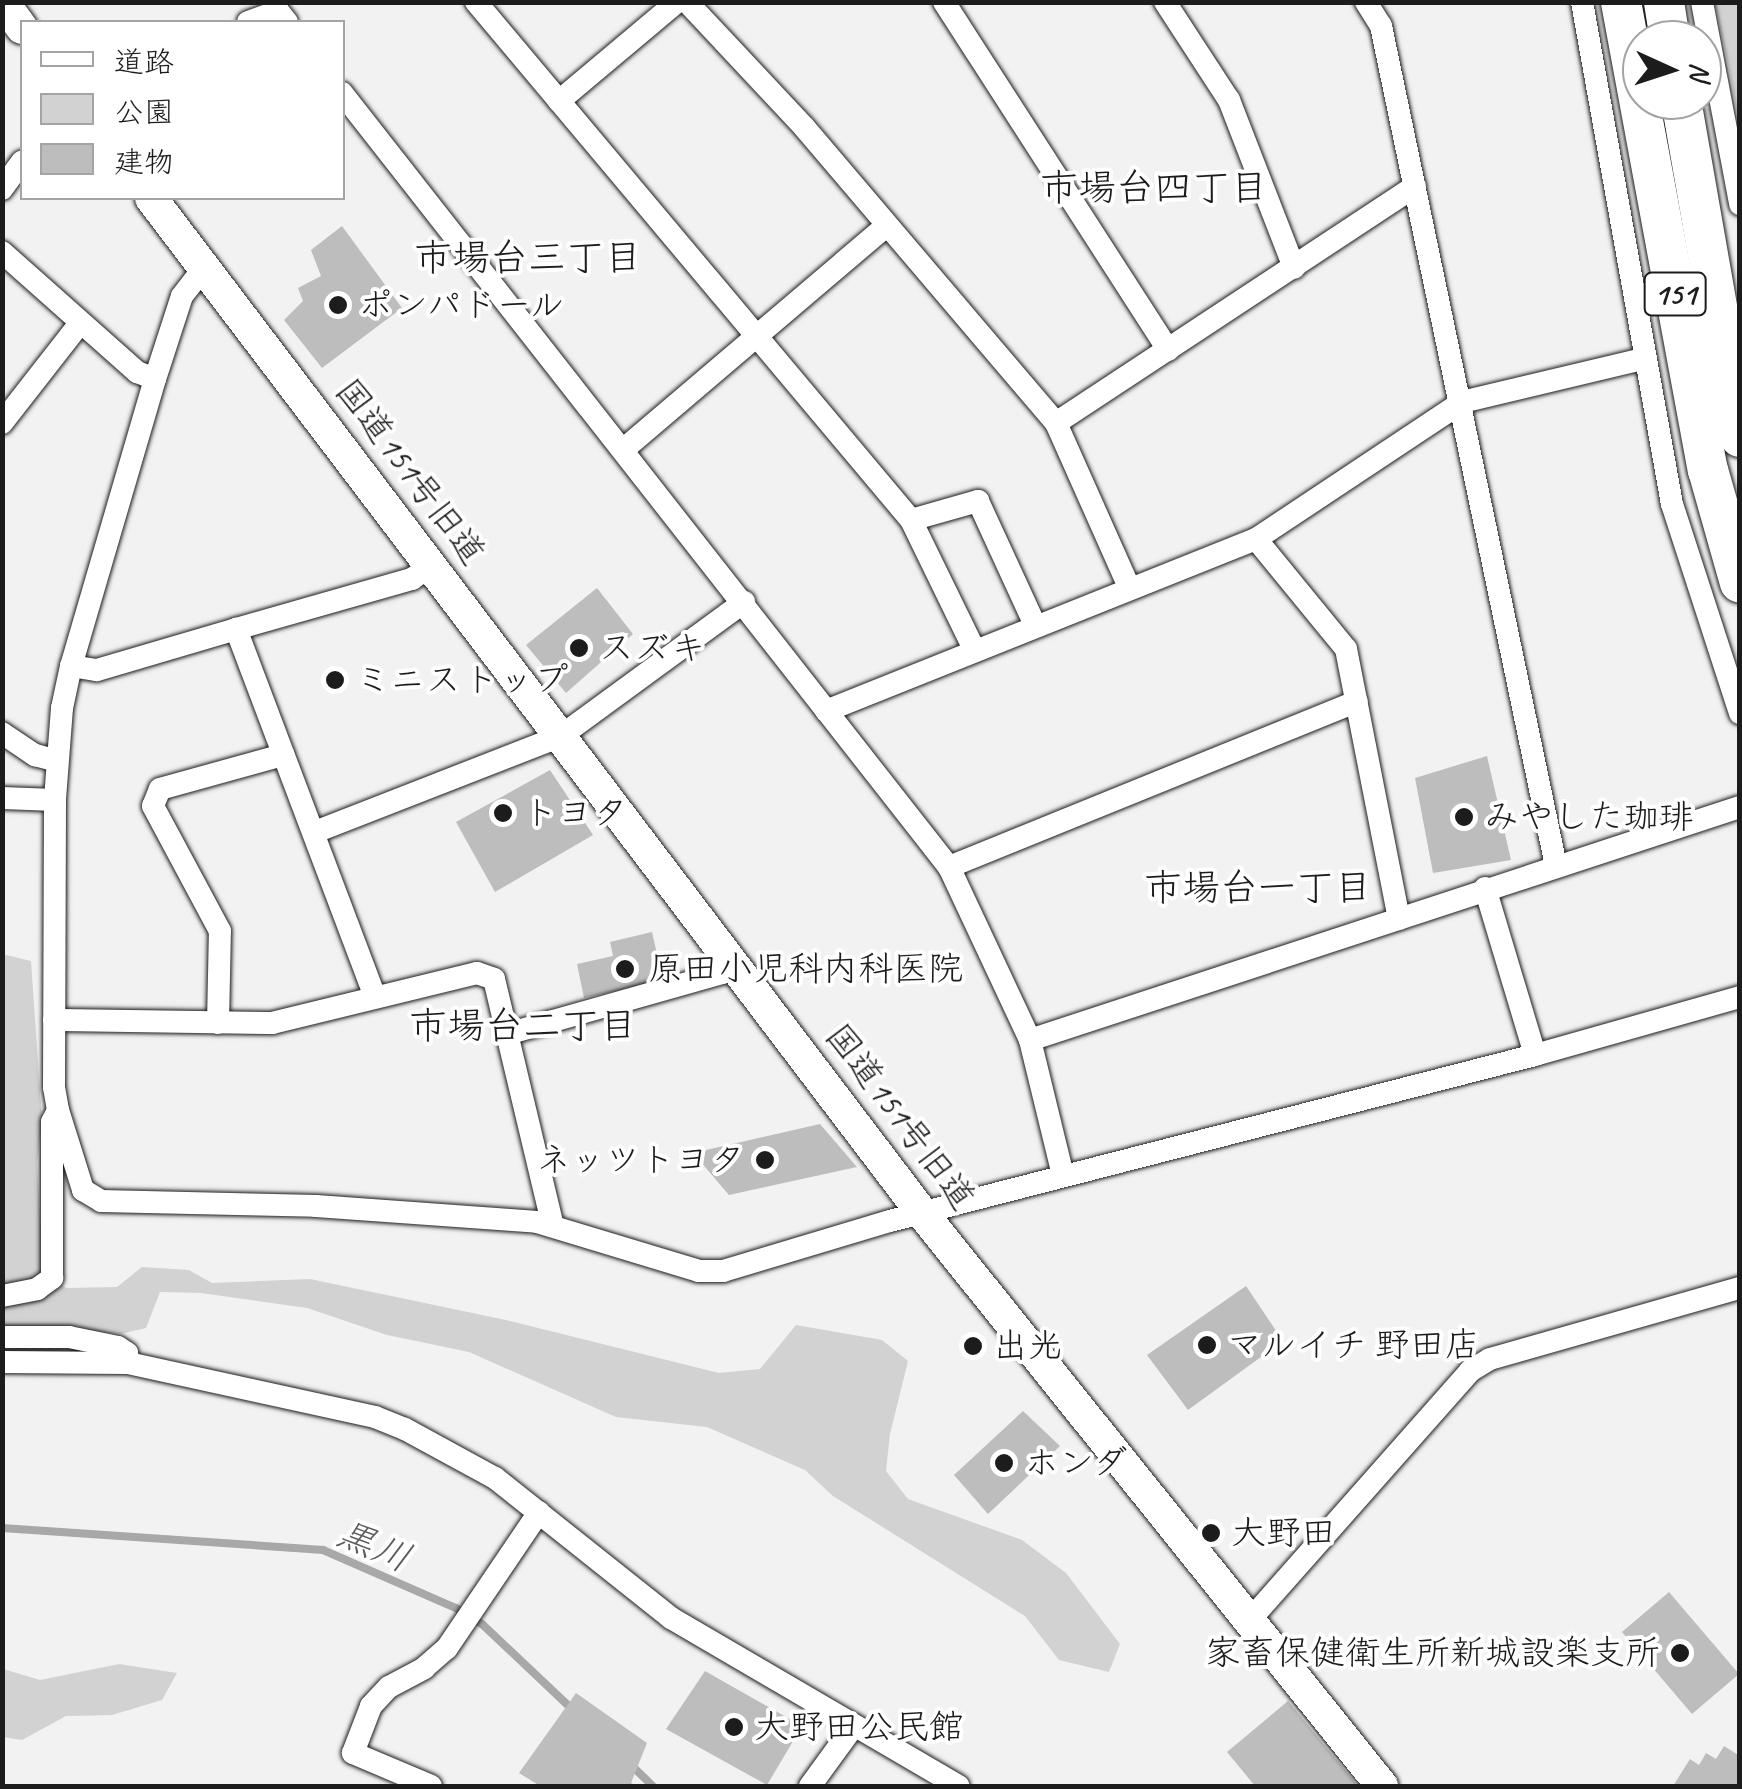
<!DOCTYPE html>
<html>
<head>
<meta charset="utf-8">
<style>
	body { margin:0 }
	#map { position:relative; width:1742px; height:1789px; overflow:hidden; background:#f2f2f2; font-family:Caveat,"Klee One",sans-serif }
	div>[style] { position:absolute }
	.green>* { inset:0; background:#d2d2d2 }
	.stream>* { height:8px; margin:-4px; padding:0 4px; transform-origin:4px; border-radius:4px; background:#a8a8a8 }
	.building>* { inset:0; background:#bdbdbd }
	.roads { filter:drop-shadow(0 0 2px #1c1c1c) drop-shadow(0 0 2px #1c1c1c) }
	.street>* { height:22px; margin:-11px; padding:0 11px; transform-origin:11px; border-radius:11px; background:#fff }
	.secondary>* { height:32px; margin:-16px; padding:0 16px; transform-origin:16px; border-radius:16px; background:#fff }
	.highway>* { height:40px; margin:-20px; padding:0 20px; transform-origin:20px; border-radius:20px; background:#fff }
	.dots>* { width:28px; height:28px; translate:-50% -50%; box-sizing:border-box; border:5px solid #fff; border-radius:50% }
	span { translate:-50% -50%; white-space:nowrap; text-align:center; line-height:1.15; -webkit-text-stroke:8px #fff; paint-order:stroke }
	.shield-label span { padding:2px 8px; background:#fff; border:2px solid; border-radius:8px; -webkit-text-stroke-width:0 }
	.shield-label { font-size:32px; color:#1c1c1c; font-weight:700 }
	.poi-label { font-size:35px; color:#1c1c1c }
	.left { translate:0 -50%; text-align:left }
	.right { translate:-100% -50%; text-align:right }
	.street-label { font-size:35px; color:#1c1c1c }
	.neighbourhood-label { font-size:38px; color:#1c1c1c }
	.water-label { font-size:38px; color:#5b5b5b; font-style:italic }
	.frame { position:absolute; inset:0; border:5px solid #1c1c1c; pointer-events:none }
	.legend { position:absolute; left:20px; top:20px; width:325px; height:180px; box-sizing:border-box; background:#fff; border:2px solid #a4a4a4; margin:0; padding:12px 18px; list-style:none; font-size:30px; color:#1c1c1c }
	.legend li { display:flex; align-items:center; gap:20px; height:50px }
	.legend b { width:50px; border:2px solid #a4a4a4 }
	.north { position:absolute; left:1622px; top:20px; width:100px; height:100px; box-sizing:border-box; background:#fff; border:2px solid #a4a4a4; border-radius:50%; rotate:93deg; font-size:28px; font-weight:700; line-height:40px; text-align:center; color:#1c1c1c }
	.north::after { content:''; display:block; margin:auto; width:35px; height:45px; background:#1c1c1c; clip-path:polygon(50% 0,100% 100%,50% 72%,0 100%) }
</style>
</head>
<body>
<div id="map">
	<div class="green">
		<i style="clip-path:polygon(1715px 3px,1739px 3px,1739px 125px,1731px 78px)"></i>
		<i style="clip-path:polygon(2px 954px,31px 961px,42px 1120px,37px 1163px,43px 1269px,66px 1288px,117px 1287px,142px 1267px,189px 1270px,212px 1283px,310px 1279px,506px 1320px,719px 1373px,760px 1369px,796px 1325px,882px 1340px,908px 1361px,890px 1434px,886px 1471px,908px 1499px,1022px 1540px,1066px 1573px,1120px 1644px,1109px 1672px,1059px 1660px,1025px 1616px,833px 1496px,805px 1470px,707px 1427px,616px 1417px,469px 1352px,387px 1335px,307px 1308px,201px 1293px,160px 1292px,146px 1328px,120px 1334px,74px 1329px,58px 1351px,3px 1354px)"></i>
		<i style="clip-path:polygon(119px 1664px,177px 1673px,162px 1700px,112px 1715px,66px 1716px,22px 1740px,3px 1737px,3px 1669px,40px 1680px)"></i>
	</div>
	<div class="stream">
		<i style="left:2px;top:1528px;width:322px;rotate:3.9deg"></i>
		<i style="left:323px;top:1550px;width:145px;rotate:23.6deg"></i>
		<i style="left:456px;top:1608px;width:31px;rotate:32deg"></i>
		<i style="left:482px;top:1624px;width:127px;rotate:43.4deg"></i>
		<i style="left:631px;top:1765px;width:30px;rotate:44deg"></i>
	</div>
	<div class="building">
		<i style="clip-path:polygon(342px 226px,402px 308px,322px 368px,284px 320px,303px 301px,298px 288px,321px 276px,311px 250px)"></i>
		<i style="clip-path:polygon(597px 588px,633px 634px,566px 693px,526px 645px)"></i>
		<i style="clip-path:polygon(1487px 756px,1511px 860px,1433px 873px,1415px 778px)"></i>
		<i style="clip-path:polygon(550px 770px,593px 835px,495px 892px,456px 822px)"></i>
		<i style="clip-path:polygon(652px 932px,663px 980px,584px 998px,577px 964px,613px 956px,610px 942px)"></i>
		<i style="clip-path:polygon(820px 1124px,857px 1167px,729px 1195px,693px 1153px)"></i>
		<i style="clip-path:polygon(1246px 1286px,1283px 1341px,1188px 1410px,1147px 1355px)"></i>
		<i style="clip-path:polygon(1023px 1411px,1060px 1446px,988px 1514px,954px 1475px)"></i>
		<i style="clip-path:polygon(1669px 1592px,1739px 1674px,1692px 1714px,1622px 1632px)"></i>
		<i style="clip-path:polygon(705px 1671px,802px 1726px,767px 1785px,666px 1729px)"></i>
		<i style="clip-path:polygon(576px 1693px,647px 1743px,631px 1783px,637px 1786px,540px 1786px,519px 1773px)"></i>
		<i style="clip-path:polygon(1288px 1701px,1358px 1786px,1255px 1786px,1227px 1752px)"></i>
		<i style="clip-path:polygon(1724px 1746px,1740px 1756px,1740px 1786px,1673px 1786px,1690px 1759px,1699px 1765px,1706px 1753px,1716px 1759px)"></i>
	</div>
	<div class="roads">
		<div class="street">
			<i style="left:476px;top:2px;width:676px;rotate:49.98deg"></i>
			<i style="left:911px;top:520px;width:144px;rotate:64deg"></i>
			<i style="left:687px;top:2px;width:171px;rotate:46.9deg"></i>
			<i style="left:804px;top:127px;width:389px;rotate:49.6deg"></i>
			<i style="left:1056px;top:423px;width:180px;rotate:66deg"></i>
			<i style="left:944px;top:2px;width:414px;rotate:57.2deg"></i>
			<i style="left:1165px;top:2px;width:117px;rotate:56.9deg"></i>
			<i style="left:1229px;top:100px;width:180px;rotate:68.8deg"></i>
			<i style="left:1366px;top:2px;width:28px;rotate:58deg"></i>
			<i style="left:1381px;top:26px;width:858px;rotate:78.23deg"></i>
			<i style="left:1582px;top:2px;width:510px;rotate:79.84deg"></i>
			<i style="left:1672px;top:504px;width:220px;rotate:72deg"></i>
			<i style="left:1702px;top:2px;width:206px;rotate:79.3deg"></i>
			<i style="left:248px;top:22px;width:32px;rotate:-20deg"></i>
			<i style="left:278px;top:11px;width:14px;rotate:51deg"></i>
			<i style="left:342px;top:93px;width:984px;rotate:51.9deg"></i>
			<i style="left:949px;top:867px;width:191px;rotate:64.9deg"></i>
			<i style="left:1030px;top:1040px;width:139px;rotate:76.3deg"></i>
			<i style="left:559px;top:101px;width:154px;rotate:-40deg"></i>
			<i style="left:2px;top:189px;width:34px;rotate:-54deg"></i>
			<i style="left:2px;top:252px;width:181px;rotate:41.6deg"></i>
			<i style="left:137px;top:372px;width:19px;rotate:21deg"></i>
			<i style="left:155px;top:379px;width:299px;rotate:106.3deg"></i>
			<i style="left:71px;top:666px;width:43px;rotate:102.1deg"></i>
			<i style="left:62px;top:708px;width:92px;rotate:94.4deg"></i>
			<i style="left:55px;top:800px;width:53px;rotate:-177.8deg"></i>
			<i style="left:155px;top:379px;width:87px;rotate:-72deg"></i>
			<i style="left:182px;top:296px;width:36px;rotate:-52deg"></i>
			<i style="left:2px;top:423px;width:127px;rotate:-52deg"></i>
			<i style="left:1056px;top:423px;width:430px;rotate:-33.4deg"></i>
			<i style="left:624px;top:449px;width:344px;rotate:-40.4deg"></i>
			<i style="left:911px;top:520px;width:70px;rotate:-15.8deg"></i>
			<i style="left:978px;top:501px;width:136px;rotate:65.3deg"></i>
			<i style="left:1256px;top:539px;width:142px;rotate:50.7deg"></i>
			<i style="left:1346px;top:649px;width:275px;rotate:78.9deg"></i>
			<i style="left:236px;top:629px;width:183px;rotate:-15.9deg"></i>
			<i style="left:412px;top:579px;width:24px;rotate:-36deg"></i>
			<i style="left:71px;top:666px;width:26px;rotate:9deg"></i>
			<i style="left:97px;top:670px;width:145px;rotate:-16.4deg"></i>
			<i style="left:236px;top:629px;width:393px;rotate:69.3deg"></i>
			<i style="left:826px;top:711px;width:463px;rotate:-21.8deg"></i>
			<i style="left:1256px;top:539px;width:247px;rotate:-33.6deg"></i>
			<i style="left:1462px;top:402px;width:185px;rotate:-13.4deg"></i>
			<i style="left:2px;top:733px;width:40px;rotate:34deg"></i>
			<i style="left:35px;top:755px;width:23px;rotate:15deg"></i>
			<i style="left:315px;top:832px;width:264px;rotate:-21.3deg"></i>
			<i style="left:561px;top:736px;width:227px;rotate:-36.2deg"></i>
			<i style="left:949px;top:867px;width:440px;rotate:-22.1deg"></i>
			<i style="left:1485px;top:888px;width:174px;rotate:73.3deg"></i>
			<i style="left:54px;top:1020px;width:218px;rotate:0.8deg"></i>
			<i style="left:272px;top:1023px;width:211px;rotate:-13.7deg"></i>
			<i style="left:477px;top:973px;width:18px;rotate:19deg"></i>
			<i style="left:494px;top:979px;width:251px;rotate:76.6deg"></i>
			<i style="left:218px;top:1023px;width:92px;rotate:-88.8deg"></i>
			<i style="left:220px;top:931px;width:142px;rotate:-118.2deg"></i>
			<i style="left:153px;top:806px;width:18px;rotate:-68deg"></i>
			<i style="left:160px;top:789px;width:128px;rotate:-15.5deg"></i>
			<i style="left:507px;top:1034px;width:223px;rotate:-15.8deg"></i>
			<i style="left:722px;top:973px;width:16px;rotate:-35deg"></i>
			<i style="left:1030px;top:1040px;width:747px;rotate:-18.17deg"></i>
			<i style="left:58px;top:1110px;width:84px;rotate:72.6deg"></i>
			<i style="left:83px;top:1190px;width:21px;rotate:31deg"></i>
			<i style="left:101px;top:1201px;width:215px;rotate:1.3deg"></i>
			<i style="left:316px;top:1206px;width:222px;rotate:4.1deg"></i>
			<i style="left:537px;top:1222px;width:169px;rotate:16.8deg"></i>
			<i style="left:699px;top:1271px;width:24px"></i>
			<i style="left:723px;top:1271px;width:174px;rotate:-16.7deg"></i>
			<i style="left:890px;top:1221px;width:666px;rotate:-14.43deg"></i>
			<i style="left:1535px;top:1055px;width:213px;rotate:-15.8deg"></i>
			<i style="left:2px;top:1296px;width:36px;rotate:-11deg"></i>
			<i style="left:37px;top:1289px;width:19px;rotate:-36deg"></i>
			<i style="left:52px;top:1278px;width:156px;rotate:-90deg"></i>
			<i style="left:52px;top:1122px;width:13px;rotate:-63deg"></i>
			<i style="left:58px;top:1110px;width:23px;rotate:-100deg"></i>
			<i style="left:54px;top:1087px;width:287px;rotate:-89.8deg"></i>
			<i style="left:2px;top:1337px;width:67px"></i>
			<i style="left:69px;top:1337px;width:50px;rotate:11.5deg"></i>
			<i style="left:118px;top:1347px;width:11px;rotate:34deg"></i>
			<i style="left:127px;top:1353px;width:10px;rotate:84deg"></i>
			<i style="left:2px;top:1362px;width:126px;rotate:0.5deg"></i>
			<i style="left:128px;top:1363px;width:253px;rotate:12.3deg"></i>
			<i style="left:375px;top:1417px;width:32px;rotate:22deg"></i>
			<i style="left:405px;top:1429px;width:102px;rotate:28.6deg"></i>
			<i style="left:495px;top:1478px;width:225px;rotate:38.5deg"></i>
			<i style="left:671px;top:1618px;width:333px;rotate:30.3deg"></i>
			<i style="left:1249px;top:1621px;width:334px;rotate:-48.5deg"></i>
			<i style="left:1470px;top:1371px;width:23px;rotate:-31deg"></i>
			<i style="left:1490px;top:1359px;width:260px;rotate:-15.9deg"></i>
			<i style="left:431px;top:1786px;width:85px;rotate:-157.1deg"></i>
			<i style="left:353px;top:1753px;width:50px;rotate:-69deg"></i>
			<i style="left:371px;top:1706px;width:26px;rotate:-47deg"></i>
			<i style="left:389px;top:1687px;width:40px;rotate:-28deg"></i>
			<i style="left:424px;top:1668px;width:30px;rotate:-41deg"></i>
			<i style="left:447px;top:1648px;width:164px;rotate:-55.9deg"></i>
			<i style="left:810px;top:1786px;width:73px;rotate:-53.9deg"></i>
		</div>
		<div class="secondary">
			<i style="left:3px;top:2px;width:32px;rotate:54deg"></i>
			<i style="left:151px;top:198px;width:1275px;rotate:52.78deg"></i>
			<i style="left:922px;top:1213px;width:735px;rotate:51.24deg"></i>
		</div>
		<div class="highway">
			<i style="left:1621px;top:2px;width:476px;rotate:79.5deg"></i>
			<i style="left:1708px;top:470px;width:117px;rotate:74.2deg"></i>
			<i style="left:1664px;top:2px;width:38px;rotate:81deg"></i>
			<i style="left:1681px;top:100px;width:342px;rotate:80.1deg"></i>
		</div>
	</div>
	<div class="dots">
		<i style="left:338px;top:305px;background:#1c1c1c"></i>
		<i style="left:579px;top:648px;background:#1c1c1c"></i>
		<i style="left:335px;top:680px;background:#1c1c1c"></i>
		<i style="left:503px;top:813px;background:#1c1c1c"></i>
		<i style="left:1464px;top:817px;background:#1c1c1c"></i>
		<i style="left:625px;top:969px;background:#1c1c1c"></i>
		<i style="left:765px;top:1160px;background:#1c1c1c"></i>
		<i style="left:1207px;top:1345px;background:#1c1c1c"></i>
		<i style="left:973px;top:1346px;background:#1c1c1c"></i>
		<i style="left:1004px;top:1463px;background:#1c1c1c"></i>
		<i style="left:1211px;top:1533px;background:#1c1c1c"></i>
		<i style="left:1680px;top:1653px;background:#1c1c1c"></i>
		<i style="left:734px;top:1727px;background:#1c1c1c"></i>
	</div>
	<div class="shield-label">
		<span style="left:1675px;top:294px">151</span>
	</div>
	<div class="poi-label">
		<span class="left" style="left:358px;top:305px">ポンパドール</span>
		<span class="left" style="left:599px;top:648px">スズキ</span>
		<span class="left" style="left:355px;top:680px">ミニストップ</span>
		<span class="left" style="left:523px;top:813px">トヨタ</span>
		<span class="left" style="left:1484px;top:817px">みやした珈琲</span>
		<span class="left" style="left:648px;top:969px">原田小児科内科医院</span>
		<span class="right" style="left:745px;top:1160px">ネッツトヨタ</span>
		<span class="left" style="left:1227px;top:1345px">マルイチ 野田店</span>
		<span class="left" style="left:993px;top:1346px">出光</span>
		<span class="left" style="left:1024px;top:1463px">ホンダ</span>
		<span class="left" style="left:1231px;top:1533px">大野田</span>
		<span class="right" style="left:1660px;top:1653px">家畜保健衛生所新城設楽支所</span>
		<span class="left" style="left:754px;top:1727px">大野田公民館</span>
	</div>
	<div class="street-label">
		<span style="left:410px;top:472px;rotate:53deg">国道151号旧道</span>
		<span style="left:900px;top:1117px;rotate:53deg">国道151号旧道</span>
	</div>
	<div class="neighbourhood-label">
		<span style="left:1154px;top:188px">市場台四丁目</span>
		<span style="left:528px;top:258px">市場台三丁目</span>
		<span style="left:1258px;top:888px">市場台一丁目</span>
		<span style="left:523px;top:1026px">市場台二丁目</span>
	</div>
	<div class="water-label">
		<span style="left:374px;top:1546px;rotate:23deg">黒川</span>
	</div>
	<div class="frame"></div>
	<ul class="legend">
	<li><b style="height:12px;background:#fff"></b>道路</li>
	<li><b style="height:28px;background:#d2d2d2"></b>公園</li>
	<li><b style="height:28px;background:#bdbdbd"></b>建物</li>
	</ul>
	<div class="north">N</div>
</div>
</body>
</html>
